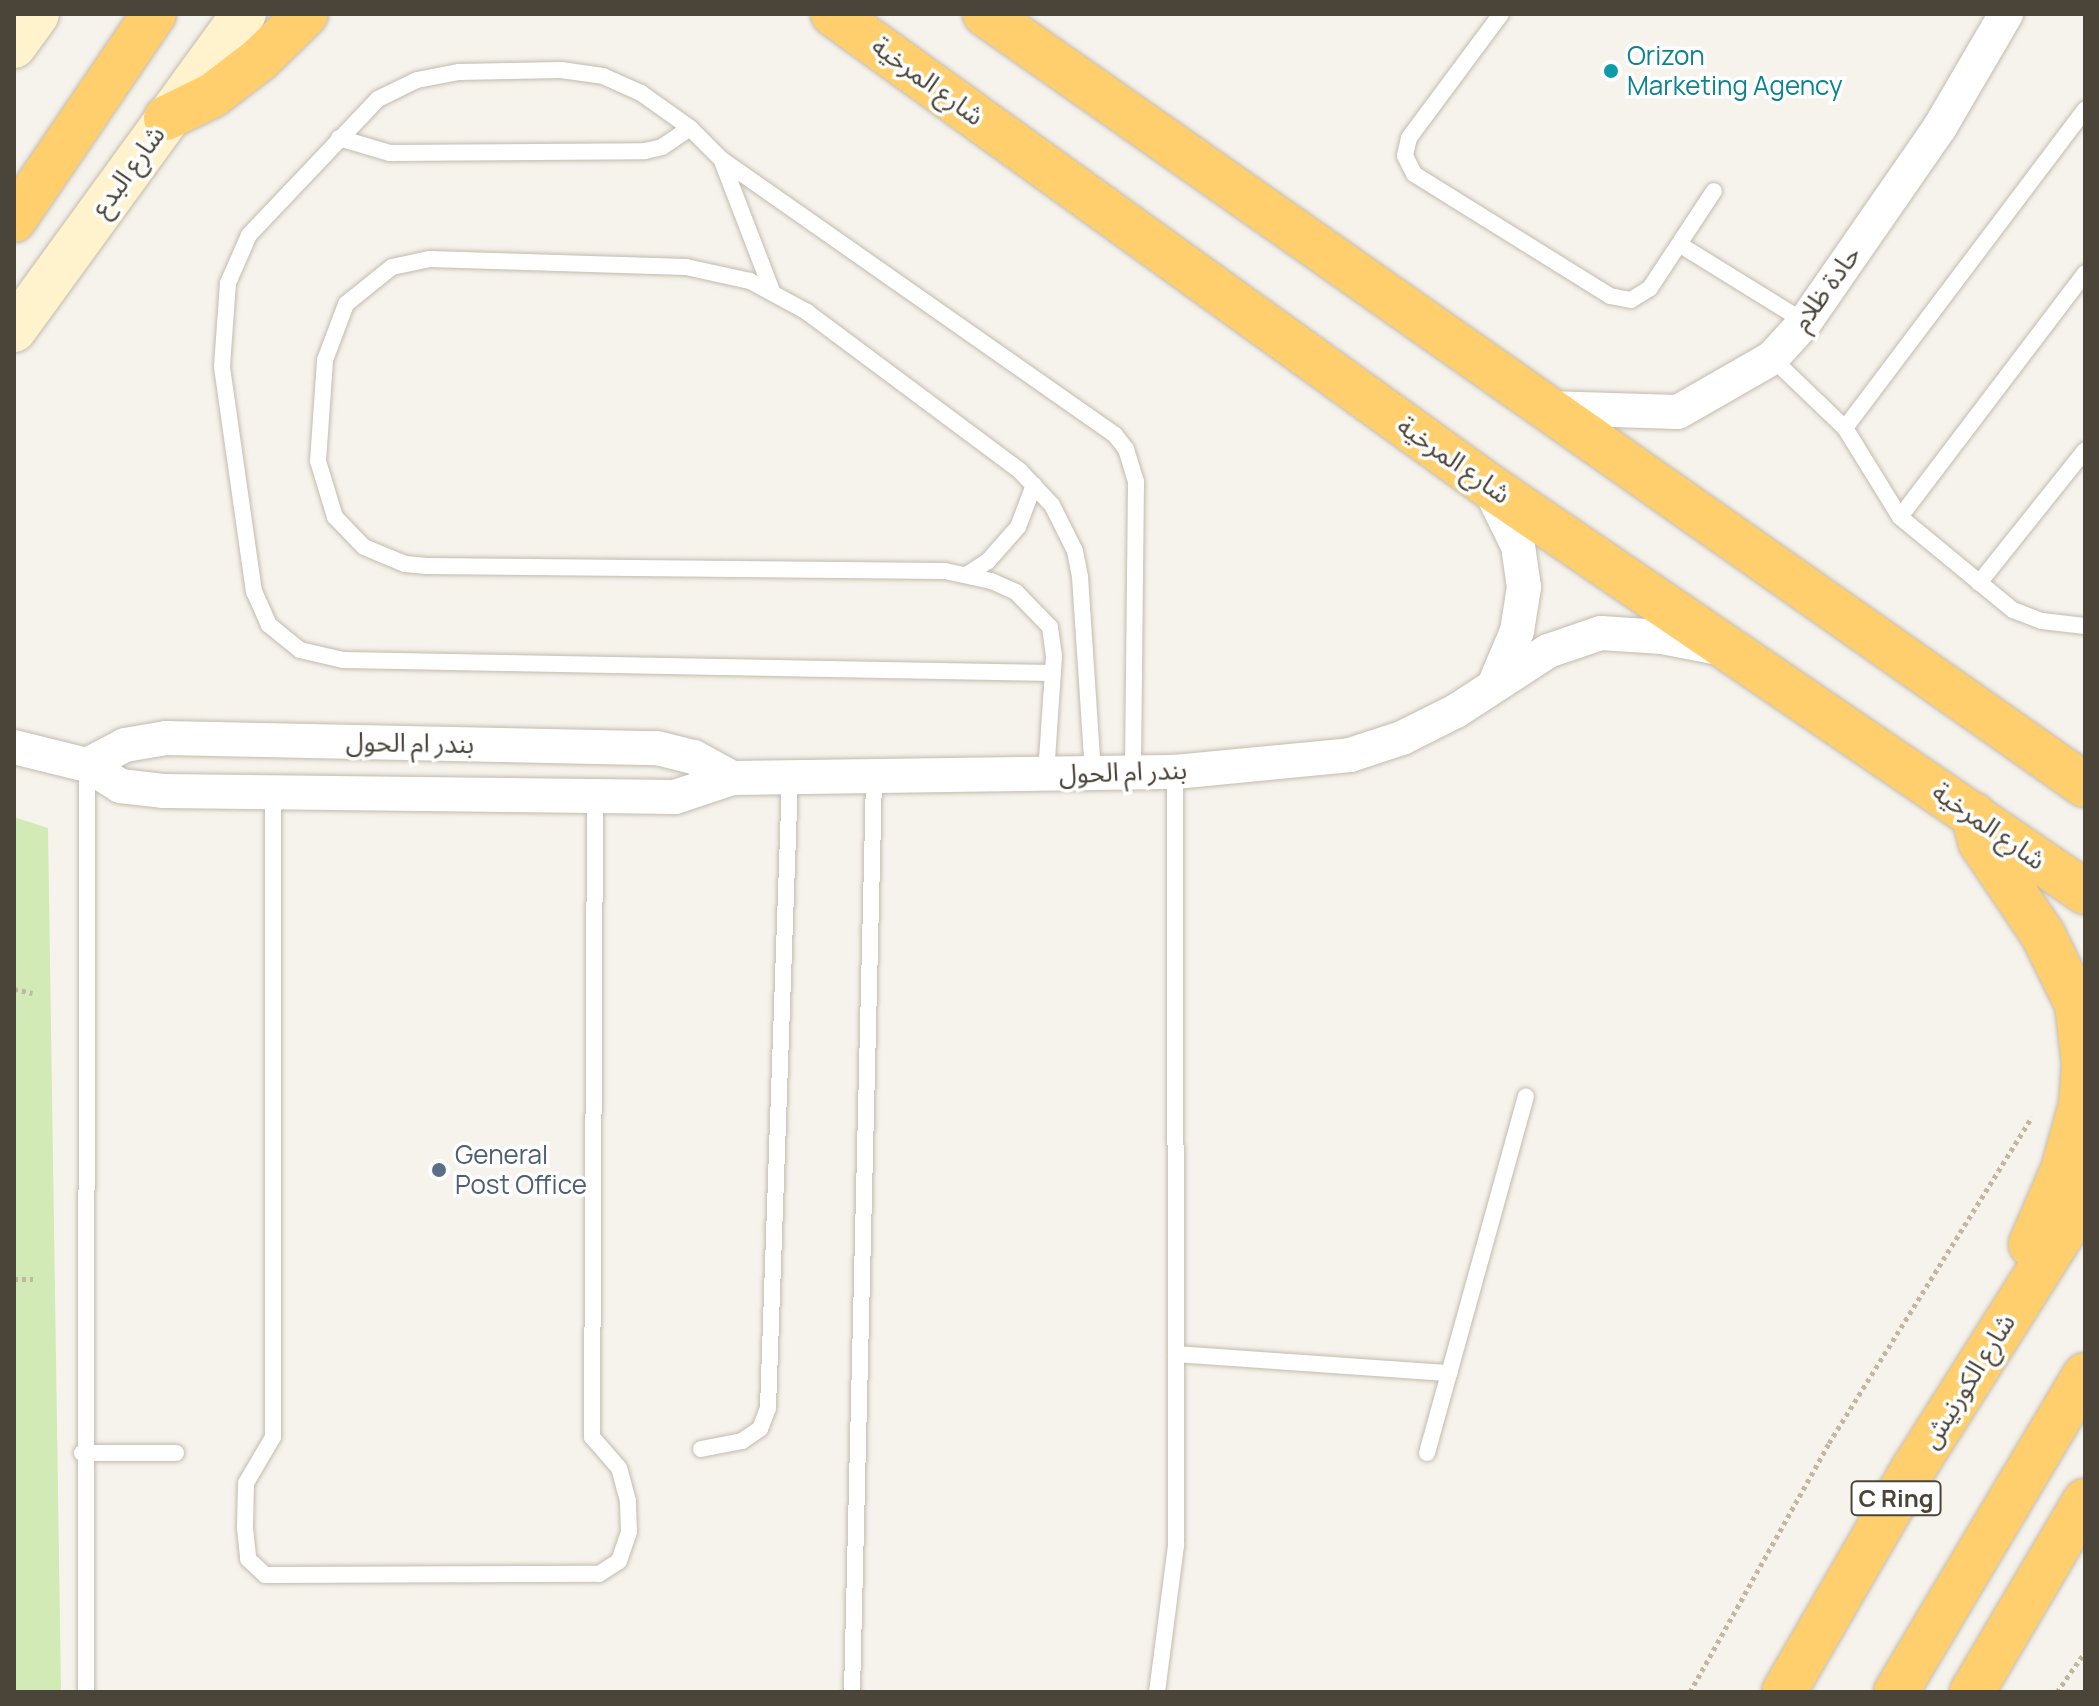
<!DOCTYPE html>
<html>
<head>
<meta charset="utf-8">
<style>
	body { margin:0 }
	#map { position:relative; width:2099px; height:1706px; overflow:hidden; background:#f6f3ec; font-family:Manrope,"Noto Sans Arabic",sans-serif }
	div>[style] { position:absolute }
	.green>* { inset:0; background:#d2eab5 }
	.path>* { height:5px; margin-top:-2.5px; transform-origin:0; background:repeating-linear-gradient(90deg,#c4b79f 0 4px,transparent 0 8px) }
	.roads { filter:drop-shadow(0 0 2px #c2bbae) drop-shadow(0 0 2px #c2bbae) }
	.lane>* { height:16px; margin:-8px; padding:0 8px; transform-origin:8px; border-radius:8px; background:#fff }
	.street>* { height:34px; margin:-17px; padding:0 17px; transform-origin:17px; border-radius:17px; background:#fff }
	.secondary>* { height:44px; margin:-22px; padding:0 22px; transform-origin:22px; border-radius:22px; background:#fff3cd }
	.highway>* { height:44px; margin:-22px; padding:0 22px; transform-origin:22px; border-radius:22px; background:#ffcf6e }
	.dots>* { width:22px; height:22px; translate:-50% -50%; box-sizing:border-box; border:4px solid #fff; border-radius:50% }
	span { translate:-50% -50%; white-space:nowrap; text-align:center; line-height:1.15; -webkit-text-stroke:7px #fff; paint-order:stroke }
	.shield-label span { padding:2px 6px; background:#fff; border:2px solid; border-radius:6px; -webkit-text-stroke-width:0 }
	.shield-label { font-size:24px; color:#4b4439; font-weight:700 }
	.culture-label { font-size:26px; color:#0d838f }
	.left { translate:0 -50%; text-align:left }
	.street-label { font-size:26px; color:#4b4439 }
	.service-label { font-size:26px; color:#4e5e75 }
	.frame { position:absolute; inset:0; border:16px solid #4b4439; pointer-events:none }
</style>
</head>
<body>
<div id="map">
	<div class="green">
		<i style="clip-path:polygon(14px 817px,48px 828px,61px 1692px,14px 1692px)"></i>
	</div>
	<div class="path">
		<i style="left:14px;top:989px;width:19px;rotate:12deg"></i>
		<i style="left:14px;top:1279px;width:19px"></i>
		<i style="left:1690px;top:1692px;width:285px;rotate:-60.8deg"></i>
		<i style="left:1829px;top:1443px;width:384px;rotate:-58.1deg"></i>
		<i style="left:2057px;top:1692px;width:49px;rotate:-55deg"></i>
	</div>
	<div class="roads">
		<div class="lane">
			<i style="left:1501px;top:14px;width:154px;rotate:126.6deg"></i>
			<i style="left:1409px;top:138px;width:18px;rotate:103deg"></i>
			<i style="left:1405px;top:156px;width:20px;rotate:63deg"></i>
			<i style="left:1414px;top:174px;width:231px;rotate:31.9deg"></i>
			<i style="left:1610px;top:296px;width:21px;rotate:11deg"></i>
			<i style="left:1631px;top:300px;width:22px;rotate:-32deg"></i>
			<i style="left:1650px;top:288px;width:116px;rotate:-56.6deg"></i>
			<i style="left:339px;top:138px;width:53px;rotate:16.4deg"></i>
			<i style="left:390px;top:153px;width:255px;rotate:-0.4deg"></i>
			<i style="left:645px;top:151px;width:17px;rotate:-13deg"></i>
			<i style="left:662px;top:147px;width:34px;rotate:-34deg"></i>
			<i style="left:722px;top:161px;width:139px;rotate:69deg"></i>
			<i style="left:1682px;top:246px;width:145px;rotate:31.7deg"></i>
			<i style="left:1772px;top:358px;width:101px;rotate:43.8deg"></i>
			<i style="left:1845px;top:428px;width:105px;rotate:58.3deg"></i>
			<i style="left:1900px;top:517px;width:146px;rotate:39.5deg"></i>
			<i style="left:2013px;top:610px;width:31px;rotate:21deg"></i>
			<i style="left:2042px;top:621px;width:43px;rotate:6.6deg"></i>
			<i style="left:1845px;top:428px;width:399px;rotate:-53deg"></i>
			<i style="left:1900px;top:517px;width:306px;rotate:-52.8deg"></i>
			<i style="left:968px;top:574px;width:24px;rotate:-33deg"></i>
			<i style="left:988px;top:561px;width:45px;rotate:-48.6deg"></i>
			<i style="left:1018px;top:527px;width:45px;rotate:-69.1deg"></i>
			<i style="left:1979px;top:583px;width:170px;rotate:-51.4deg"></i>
			<i style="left:1052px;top:673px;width:709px;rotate:-178.95deg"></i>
			<i style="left:343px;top:660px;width:44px;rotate:-166.9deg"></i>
			<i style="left:300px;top:650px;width:40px;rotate:-141deg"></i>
			<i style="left:269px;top:625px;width:36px;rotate:-114deg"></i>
			<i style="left:254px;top:592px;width:228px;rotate:-98.1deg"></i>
			<i style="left:222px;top:366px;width:83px;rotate:-85.9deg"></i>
			<i style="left:228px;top:283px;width:52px;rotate:-66.4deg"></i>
			<i style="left:249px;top:235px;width:187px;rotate:-46.5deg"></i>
			<i style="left:378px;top:99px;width:43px;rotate:-26deg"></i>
			<i style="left:417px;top:80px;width:43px;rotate:-10.8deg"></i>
			<i style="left:459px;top:72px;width:102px;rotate:-1.1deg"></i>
			<i style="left:561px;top:70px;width:42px;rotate:8.1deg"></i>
			<i style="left:603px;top:76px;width:42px;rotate:24.1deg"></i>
			<i style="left:641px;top:93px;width:60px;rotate:35.5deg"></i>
			<i style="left:690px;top:128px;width:44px;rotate:45deg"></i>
			<i style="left:721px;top:159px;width:481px;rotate:35deg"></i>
			<i style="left:1115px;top:435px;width:18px;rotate:52deg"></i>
			<i style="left:1126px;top:449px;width:34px;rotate:73deg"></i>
			<i style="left:1136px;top:481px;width:291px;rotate:90.6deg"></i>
			<i style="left:1046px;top:774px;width:118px;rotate:-86.1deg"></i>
			<i style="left:1054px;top:656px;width:29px;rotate:-98deg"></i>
			<i style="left:1050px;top:627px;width:49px;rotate:-134.2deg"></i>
			<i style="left:1016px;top:592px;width:27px;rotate:-156deg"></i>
			<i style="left:991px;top:581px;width:47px;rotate:-167.7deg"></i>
			<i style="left:945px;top:571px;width:518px;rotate:-179.45deg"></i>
			<i style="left:427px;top:566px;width:22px;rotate:-175deg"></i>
			<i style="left:405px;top:564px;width:44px;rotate:-157.5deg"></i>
			<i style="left:364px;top:547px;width:42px;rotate:-134deg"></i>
			<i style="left:335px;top:517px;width:59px;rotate:-106.9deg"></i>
			<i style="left:318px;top:461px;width:101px;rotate:-86deg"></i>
			<i style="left:325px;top:360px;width:60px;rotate:-69.4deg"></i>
			<i style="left:346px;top:304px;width:59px;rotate:-38.8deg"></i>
			<i style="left:392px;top:267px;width:39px;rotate:-12deg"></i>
			<i style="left:430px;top:259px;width:256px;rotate:1.8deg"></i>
			<i style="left:686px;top:267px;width:66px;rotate:12.3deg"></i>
			<i style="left:750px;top:281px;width:65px;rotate:28.5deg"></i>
			<i style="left:807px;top:312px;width:266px;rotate:36.7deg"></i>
			<i style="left:1020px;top:471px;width:47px;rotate:46.7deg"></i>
			<i style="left:1052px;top:505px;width:51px;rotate:63.4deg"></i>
			<i style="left:1075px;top:551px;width:26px;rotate:79deg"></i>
			<i style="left:1080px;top:577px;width:197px;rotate:86.2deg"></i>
			<i style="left:273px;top:793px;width:644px;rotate:90deg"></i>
			<i style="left:273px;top:1437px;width:53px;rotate:120.4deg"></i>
			<i style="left:246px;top:1483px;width:45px;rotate:91.3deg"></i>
			<i style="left:245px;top:1528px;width:31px;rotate:84deg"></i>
			<i style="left:248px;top:1559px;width:23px;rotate:43deg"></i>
			<i style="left:265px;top:1575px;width:334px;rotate:-0.2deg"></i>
			<i style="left:599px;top:1574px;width:24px;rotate:-33deg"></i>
			<i style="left:619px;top:1561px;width:31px;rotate:-71deg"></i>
			<i style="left:629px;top:1532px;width:31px;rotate:-92deg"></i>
			<i style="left:628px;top:1501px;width:34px;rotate:-105deg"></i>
			<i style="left:619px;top:1468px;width:41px;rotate:-131.1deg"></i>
			<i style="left:592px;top:1437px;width:640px;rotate:-89.73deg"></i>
			<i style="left:1176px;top:1354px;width:274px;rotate:4deg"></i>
			<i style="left:701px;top:1449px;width:42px;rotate:-11deg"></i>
			<i style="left:742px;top:1441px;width:22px;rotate:-34deg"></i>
			<i style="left:760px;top:1429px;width:22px;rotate:-69deg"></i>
			<i style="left:768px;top:1408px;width:630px;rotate:-88deg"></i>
			<i style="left:82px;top:1453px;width:94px"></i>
			<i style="left:1427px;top:1453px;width:370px;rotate:-74.5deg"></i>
			<i style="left:86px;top:1692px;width:927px;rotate:-89.94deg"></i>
			<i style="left:852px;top:1692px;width:914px;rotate:-88.62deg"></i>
			<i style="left:1157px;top:1692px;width:148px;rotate:-82.6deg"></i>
			<i style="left:1176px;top:1545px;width:773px;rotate:-90.07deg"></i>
		</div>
		<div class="street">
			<i style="left:1547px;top:408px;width:131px;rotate:1.7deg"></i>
			<i style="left:1678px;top:412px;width:108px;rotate:-29.9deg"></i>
			<i style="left:1772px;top:358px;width:49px;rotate:-47.5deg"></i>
			<i style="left:1805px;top:322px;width:237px;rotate:-55.3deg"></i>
			<i style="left:1940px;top:127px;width:131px;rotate:-59.7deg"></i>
			<i style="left:1489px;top:487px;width:66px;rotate:63.8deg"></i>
			<i style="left:1518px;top:546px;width:41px;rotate:81.7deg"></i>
			<i style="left:1524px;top:587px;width:45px;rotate:99deg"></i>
			<i style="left:1517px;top:631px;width:56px;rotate:112.9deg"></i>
			<i style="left:14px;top:747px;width:75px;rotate:13.9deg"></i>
			<i style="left:87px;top:765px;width:39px;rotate:32deg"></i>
			<i style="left:120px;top:786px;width:43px;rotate:6.6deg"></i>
			<i style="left:163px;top:791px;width:512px;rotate:0.67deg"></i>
			<i style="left:675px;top:797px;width:60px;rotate:-18.4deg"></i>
			<i style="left:732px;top:778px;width:443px;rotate:-0.8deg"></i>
			<i style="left:1175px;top:772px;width:176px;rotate:-5.5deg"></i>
			<i style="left:1350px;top:755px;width:55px;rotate:-18.1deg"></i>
			<i style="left:1402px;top:738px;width:60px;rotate:-26.6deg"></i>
			<i style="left:1456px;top:711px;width:110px;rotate:-33.1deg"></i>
			<i style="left:1548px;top:651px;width:56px;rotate:-18.8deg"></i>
			<i style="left:1601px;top:633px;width:61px;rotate:3.8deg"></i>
			<i style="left:1662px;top:637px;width:58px;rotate:10.9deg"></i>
			<i style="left:87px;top:765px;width:43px;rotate:-27.8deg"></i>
			<i style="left:125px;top:745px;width:42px;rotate:-9.7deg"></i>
			<i style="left:166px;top:738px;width:491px;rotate:1.2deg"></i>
			<i style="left:657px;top:748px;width:38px;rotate:14deg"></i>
			<i style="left:694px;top:757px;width:43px;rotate:28.9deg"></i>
		</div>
		<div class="secondary">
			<i style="left:14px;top:46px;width:39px;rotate:-54deg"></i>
			<i style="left:14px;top:330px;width:391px;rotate:-54deg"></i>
		</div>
		<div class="highway">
			<i style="left:833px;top:14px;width:808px;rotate:35.74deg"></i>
			<i style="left:1489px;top:486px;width:721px;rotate:34.26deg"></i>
			<i style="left:985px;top:14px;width:1343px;rotate:35.03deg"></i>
			<i style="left:166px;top:118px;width:52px;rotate:-26.1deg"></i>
			<i style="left:213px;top:95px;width:59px;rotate:-37.5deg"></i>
			<i style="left:260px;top:59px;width:64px;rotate:-44.4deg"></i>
			<i style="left:14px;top:220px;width:249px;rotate:-55.8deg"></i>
			<i style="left:1973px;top:814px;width:30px;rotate:75deg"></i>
			<i style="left:1981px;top:843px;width:111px;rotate:56deg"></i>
			<i style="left:2043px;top:935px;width:77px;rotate:63.8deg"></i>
			<i style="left:2077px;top:1004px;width:60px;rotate:83.3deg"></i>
			<i style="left:2084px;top:1064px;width:41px;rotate:94.2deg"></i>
			<i style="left:2081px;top:1105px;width:67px;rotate:105.5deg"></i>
			<i style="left:2063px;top:1170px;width:81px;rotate:113.4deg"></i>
			<i style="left:1784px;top:1692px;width:259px;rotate:-59.9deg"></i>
			<i style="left:1914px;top:1468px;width:320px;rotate:-57.7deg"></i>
			<i style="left:1896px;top:1692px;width:369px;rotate:-59.2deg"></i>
			<i style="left:1972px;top:1692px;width:222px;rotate:-59.4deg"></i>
		</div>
	</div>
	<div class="dots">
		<i style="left:1611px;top:71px;background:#0f9aa8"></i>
		<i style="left:439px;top:1170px;background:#5c6f8a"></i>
	</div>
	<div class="shield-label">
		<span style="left:1896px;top:1498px">C Ring</span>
	</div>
	<div class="culture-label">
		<span class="left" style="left:1627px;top:71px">Orizon<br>Marketing Agency</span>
	</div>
	<div class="street-label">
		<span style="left:928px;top:81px;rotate:36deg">شارع المرخية</span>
		<span style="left:128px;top:171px;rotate:-54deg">شارع البدع</span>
		<span style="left:1826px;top:288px;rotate:-54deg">حادة ظلام</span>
		<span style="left:1454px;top:460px;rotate:35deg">شارع المرخية</span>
		<span style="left:410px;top:743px;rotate:1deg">بندر ام الحول</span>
		<span style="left:1123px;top:772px;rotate:-2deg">بندر ام الحول</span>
		<span style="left:1989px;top:826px;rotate:35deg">شارع المرخية</span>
		<span style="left:1968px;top:1381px;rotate:-58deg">شارع الكورنيش</span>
	</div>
	<div class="service-label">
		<span class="left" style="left:455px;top:1170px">General<br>Post Office</span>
	</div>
	<div class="frame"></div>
</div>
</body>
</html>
